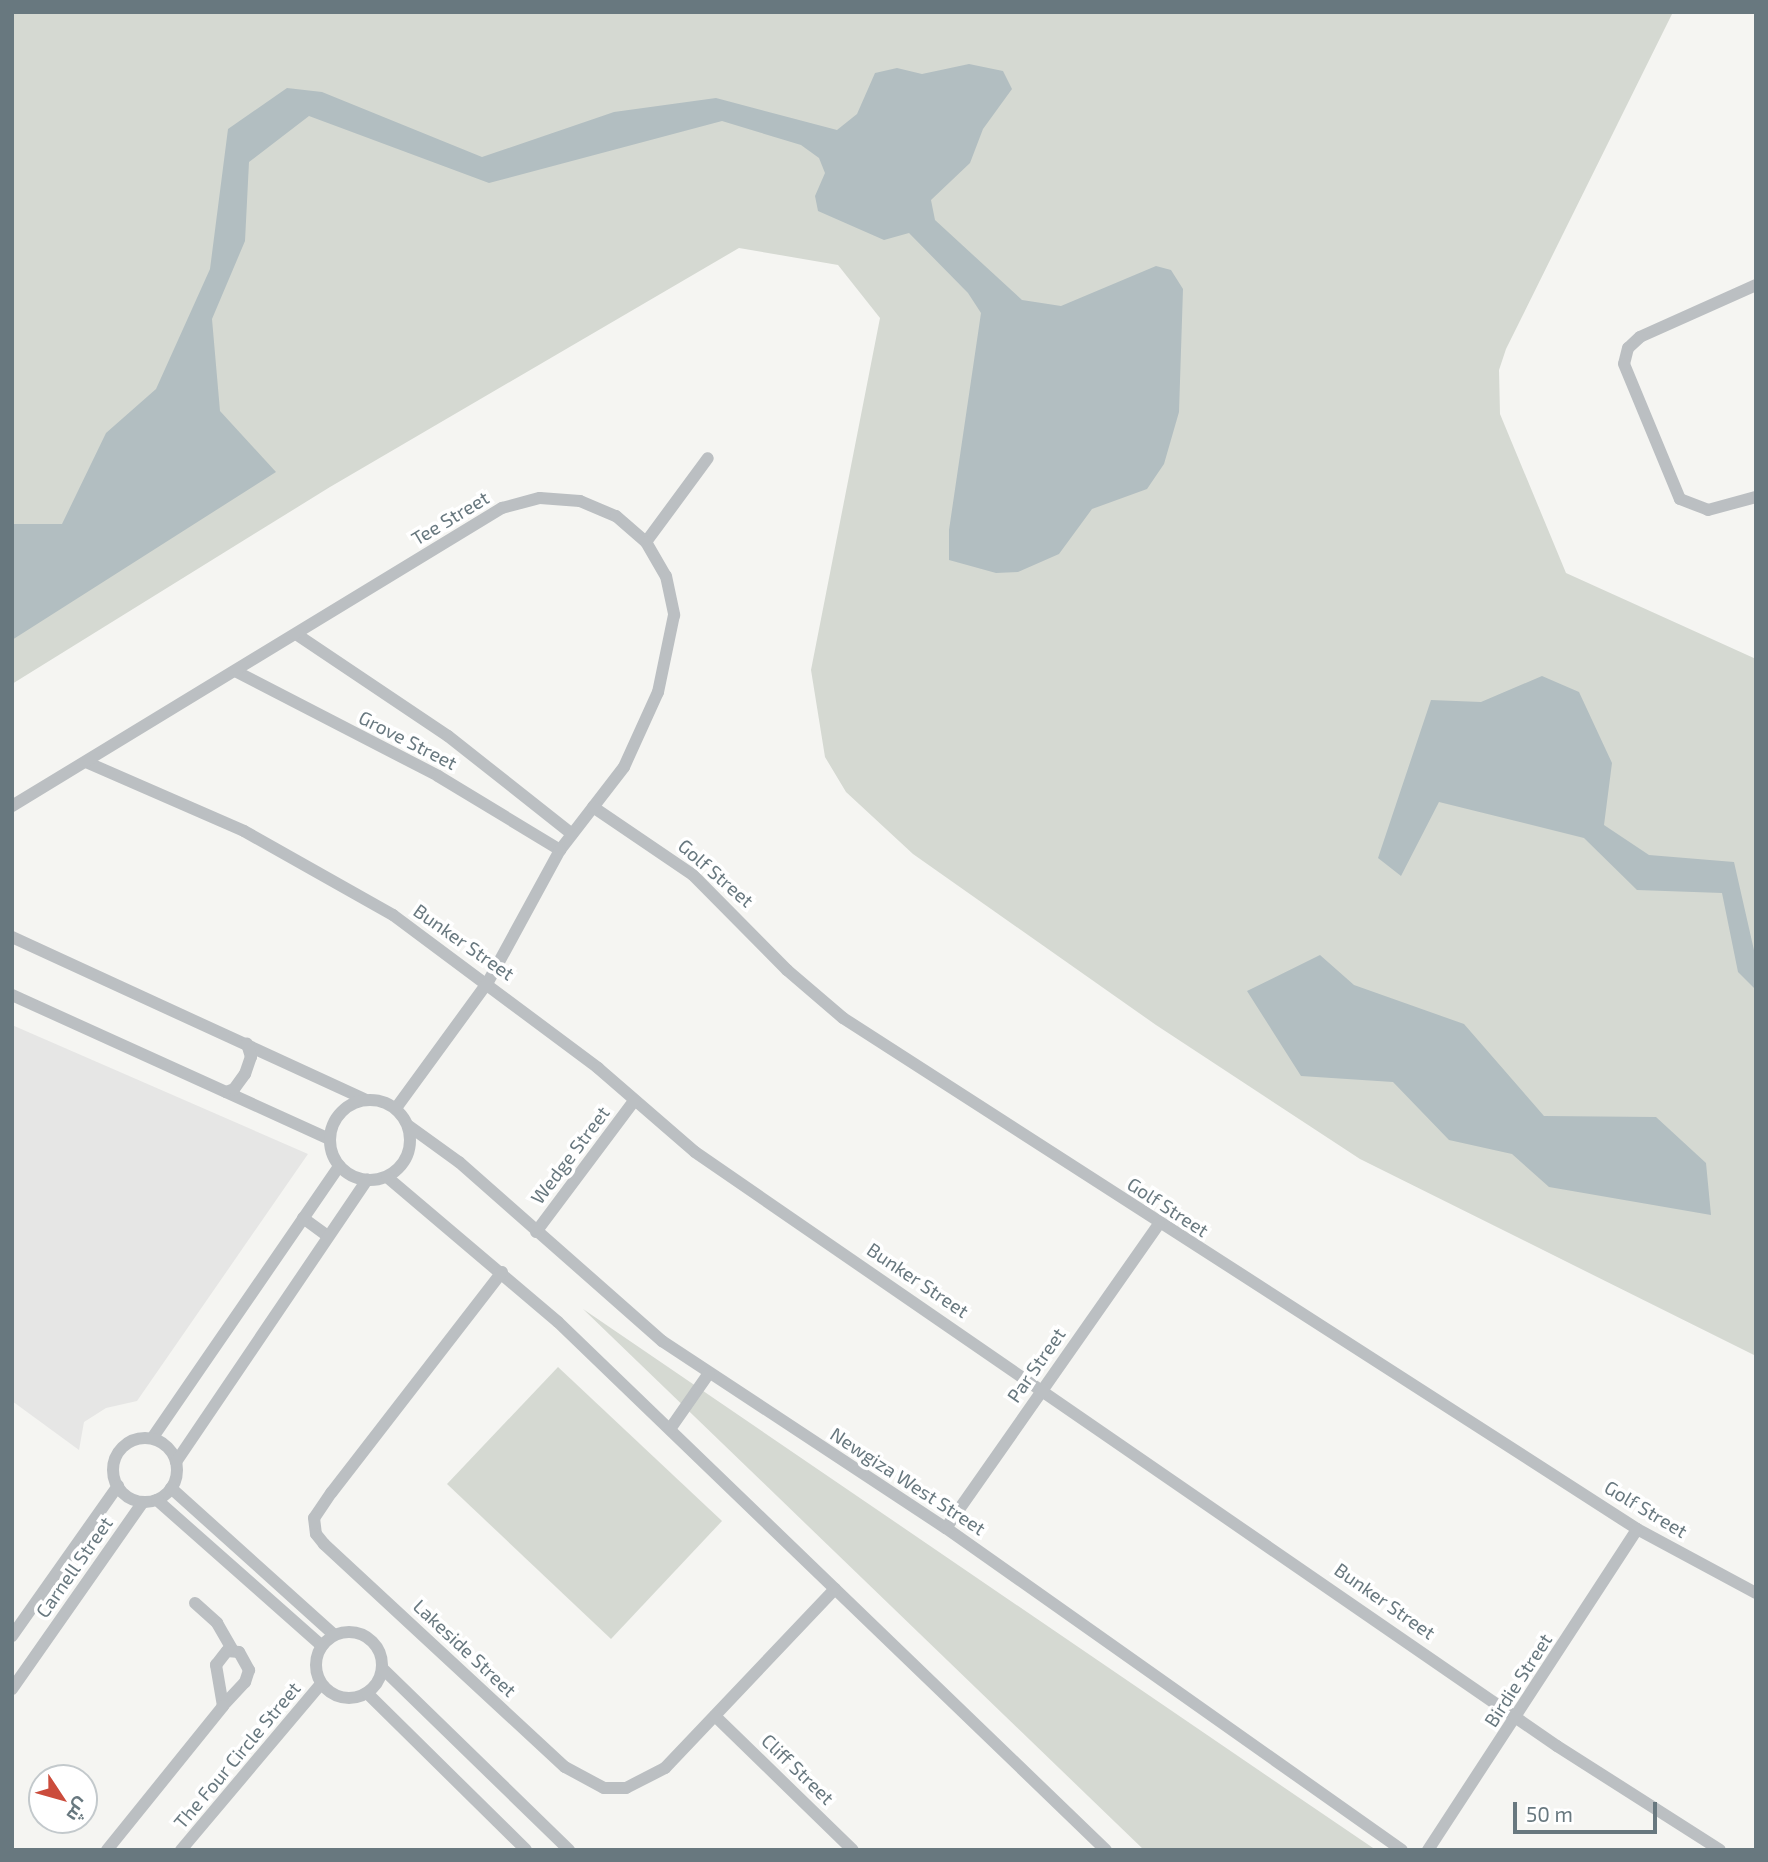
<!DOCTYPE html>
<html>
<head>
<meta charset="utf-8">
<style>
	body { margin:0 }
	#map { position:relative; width:1768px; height:1862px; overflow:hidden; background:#f5f5f2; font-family:"Exo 2",Cairo,sans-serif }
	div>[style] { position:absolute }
	.built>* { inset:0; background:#e6e6e5 }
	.green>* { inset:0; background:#d5d9d2 }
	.water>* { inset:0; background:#b2bec1 }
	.minor>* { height:12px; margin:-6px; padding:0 6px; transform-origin:6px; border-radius:6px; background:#bbbfc2 }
	.minor>.ring { margin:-6px; padding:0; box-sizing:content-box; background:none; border:12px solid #bbbfc2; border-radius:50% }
	span { translate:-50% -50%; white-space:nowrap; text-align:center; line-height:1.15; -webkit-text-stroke:7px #fff; paint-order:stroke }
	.street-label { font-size:19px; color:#68787f }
	.frame { position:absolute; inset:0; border:14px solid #68787f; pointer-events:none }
	.north { position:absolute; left:28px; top:1764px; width:70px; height:70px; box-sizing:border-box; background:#fff; border:2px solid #c3c9cc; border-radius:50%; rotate:126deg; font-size:19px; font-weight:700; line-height:28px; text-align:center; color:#68787f }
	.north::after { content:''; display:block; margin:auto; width:24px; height:32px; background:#cb4c3c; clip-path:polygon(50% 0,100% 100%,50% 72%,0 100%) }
	.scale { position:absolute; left:1513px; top:1802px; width:144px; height:32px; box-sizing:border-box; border:4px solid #68787f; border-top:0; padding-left:9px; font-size:21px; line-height:24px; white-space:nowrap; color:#68787f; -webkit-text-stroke:5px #fff; paint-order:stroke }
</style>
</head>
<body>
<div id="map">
	<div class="built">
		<i style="clip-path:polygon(12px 1025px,308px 1154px,137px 1401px,106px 1408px,84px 1422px,79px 1450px,12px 1401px)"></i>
	</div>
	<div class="green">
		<i style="clip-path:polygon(12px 12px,1673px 12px,1506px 349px,1499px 370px,1500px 414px,1566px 573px,1756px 659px,1756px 1356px,1360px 1159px,1156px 1025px,913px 854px,846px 792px,825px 757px,811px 670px,880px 318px,838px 265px,739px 248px,330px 487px,12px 684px)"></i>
		<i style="clip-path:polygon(583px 1309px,1298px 1797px,1376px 1850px,1144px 1850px)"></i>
		<i style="clip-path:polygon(558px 1367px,722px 1521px,611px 1639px,447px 1484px)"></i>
	</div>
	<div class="water">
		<i style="clip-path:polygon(969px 64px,1003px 71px,1012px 89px,983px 129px,970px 163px,931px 200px,935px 220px,1022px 300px,1061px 306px,1156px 266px,1171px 270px,1183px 289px,1179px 412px,1164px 464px,1147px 489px,1092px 509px,1059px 554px,1018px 572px,996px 573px,949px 560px,949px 530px,981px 313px,968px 293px,909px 233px,884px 240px,818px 211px,815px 196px,825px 173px,819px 158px,801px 145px,722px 121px,489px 183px,309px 116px,249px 162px,245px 241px,212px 319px,220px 411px,276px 472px,12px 640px,12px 524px,62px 524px,106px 433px,156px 389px,210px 269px,228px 129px,287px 88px,322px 92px,482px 157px,614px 112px,716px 98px,837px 130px,857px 114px,875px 73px,897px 68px,922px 74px)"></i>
		<i style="clip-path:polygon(1542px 676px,1579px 692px,1612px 763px,1604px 825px,1649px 855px,1734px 862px,1756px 959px,1756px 990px,1738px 972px,1722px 893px,1637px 890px,1584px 838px,1439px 802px,1401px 876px,1378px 858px,1431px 700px,1481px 702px)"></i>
		<i style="clip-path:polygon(1320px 955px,1354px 985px,1464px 1024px,1544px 1116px,1656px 1117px,1706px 1163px,1711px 1215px,1549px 1187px,1512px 1154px,1449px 1140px,1393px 1082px,1301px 1076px,1247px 991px)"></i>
	</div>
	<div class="minor">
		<i style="left:1756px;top:285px;width:127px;rotate:155.9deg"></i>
		<i style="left:1640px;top:337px;width:16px;rotate:137deg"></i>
		<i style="left:1628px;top:348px;width:16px;rotate:104deg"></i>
		<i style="left:1624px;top:364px;width:146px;rotate:67.5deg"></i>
		<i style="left:1680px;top:499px;width:30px;rotate:21deg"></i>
		<i style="left:1708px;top:510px;width:50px;rotate:-15.2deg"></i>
		<i style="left:646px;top:542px;width:104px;rotate:-53.6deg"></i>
		<i style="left:296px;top:634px;width:183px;rotate:33.9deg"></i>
		<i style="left:448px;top:736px;width:158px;rotate:38.3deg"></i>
		<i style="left:235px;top:671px;width:229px;rotate:27.3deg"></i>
		<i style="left:438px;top:776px;width:143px;rotate:31.2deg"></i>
		<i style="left:86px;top:762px;width:172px;rotate:23.6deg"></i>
		<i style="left:244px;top:831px;width:171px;rotate:29.4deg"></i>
		<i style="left:393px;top:915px;width:256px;rotate:36.7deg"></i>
		<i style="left:598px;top:1068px;width:128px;rotate:40.9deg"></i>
		<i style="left:695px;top:1152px;width:1047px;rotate:34.57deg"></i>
		<i style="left:1557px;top:1746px;width:193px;rotate:32.5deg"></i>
		<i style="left:12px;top:806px;width:574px;rotate:-31.31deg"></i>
		<i style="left:502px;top:508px;width:39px;rotate:-15deg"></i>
		<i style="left:540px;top:498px;width:40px;rotate:4.3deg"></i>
		<i style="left:580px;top:501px;width:39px;rotate:23deg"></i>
		<i style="left:616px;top:516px;width:40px;rotate:41deg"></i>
		<i style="left:646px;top:542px;width:39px;rotate:60deg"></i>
		<i style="left:666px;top:576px;width:40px;rotate:78deg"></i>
		<i style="left:674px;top:615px;width:79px;rotate:101.7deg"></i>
		<i style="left:658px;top:692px;width:82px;rotate:114.4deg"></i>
		<i style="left:624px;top:767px;width:105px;rotate:127.6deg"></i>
		<i style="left:560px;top:850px;width:150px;rotate:118.6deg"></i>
		<i style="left:488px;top:982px;width:156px;rotate:126.1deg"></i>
		<i style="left:593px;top:807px;width:121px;rotate:34.2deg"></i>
		<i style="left:693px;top:875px;width:134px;rotate:45.3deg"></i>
		<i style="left:787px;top:970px;width:74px;rotate:40.6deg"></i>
		<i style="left:843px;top:1018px;width:944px;rotate:32.76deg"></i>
		<i style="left:1637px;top:1529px;width:135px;rotate:28.3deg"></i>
		<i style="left:12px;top:937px;width:388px;rotate:24.7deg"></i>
		<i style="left:12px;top:995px;width:349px;rotate:24.4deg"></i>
		<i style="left:226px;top:1092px;width:9px;rotate:-21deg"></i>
		<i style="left:234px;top:1089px;width:19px;rotate:-54deg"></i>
		<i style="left:245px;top:1074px;width:18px;rotate:-71deg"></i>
		<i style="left:251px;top:1057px;width:14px;rotate:-107deg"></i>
		<i class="ring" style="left:330px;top:1100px;width:68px;height:68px"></i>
		<i style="left:409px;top:1126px;width:62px;rotate:35.8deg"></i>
		<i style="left:459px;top:1162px;width:271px;rotate:41.4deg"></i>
		<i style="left:662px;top:1341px;width:340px;rotate:33.4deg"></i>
		<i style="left:946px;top:1528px;width:558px;rotate:35.23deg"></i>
		<i style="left:387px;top:1177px;width:224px;rotate:40.3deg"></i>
		<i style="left:558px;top:1322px;width:761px;rotate:43.94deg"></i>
		<i style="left:303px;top:1218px;width:29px;rotate:36deg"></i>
		<i style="left:536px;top:1232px;width:164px;rotate:-53.2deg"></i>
		<i style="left:502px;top:1272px;width:279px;rotate:127.7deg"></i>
		<i style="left:331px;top:1493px;width:30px;rotate:124deg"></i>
		<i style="left:314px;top:1518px;width:16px;rotate:83deg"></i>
		<i style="left:316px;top:1534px;width:13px;rotate:51deg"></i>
		<i style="left:324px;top:1544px;width:328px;rotate:42.8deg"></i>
		<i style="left:565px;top:1767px;width:44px;rotate:28.3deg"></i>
		<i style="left:604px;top:1788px;width:22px"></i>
		<i style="left:626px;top:1788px;width:44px;rotate:-27.1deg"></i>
		<i style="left:665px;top:1768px;width:247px;rotate:-46.5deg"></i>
		<i style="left:670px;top:1429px;width:68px;rotate:-55.1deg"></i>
		<i style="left:153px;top:1437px;width:329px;rotate:-55.5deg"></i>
		<i class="ring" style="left:113px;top:1438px;width:52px;height:52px"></i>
		<i style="left:176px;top:1462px;width:341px;rotate:-55.9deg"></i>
		<i style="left:171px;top:1488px;width:219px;rotate:42deg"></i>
		<i style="left:157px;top:1500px;width:220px;rotate:41.5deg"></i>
		<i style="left:946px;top:1528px;width:371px;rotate:-55deg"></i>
		<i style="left:195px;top:1603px;width:30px;rotate:42deg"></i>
		<i style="left:217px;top:1623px;width:32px;rotate:60deg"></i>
		<i class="ring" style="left:316px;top:1632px;width:54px;height:54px"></i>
		<i style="left:12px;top:1636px;width:184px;rotate:-54.8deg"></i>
		<i style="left:227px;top:1651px;width:12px;rotate:5deg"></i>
		<i style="left:239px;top:1652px;width:21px;rotate:61deg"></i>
		<i style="left:249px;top:1670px;width:13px;rotate:108deg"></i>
		<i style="left:245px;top:1682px;width:33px;rotate:133deg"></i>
		<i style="left:223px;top:1706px;width:42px;rotate:-99.7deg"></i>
		<i style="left:216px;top:1665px;width:18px;rotate:-52deg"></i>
		<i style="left:382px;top:1668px;width:261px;rotate:44.2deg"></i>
		<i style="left:12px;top:1689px;width:228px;rotate:-55deg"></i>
		<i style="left:367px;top:1693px;width:223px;rotate:44.6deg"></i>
		<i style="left:715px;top:1716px;width:192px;rotate:44.2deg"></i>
		<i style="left:107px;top:1850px;width:185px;rotate:-51.1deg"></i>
		<i style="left:181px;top:1850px;width:217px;rotate:-49.9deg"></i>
		<i style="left:1428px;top:1850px;width:383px;rotate:-56.9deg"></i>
	</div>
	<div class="street-label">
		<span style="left:450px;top:518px;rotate:-31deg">Tee Street</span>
		<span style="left:408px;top:740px;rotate:27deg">Grove Street</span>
		<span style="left:716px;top:873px;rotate:41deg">Golf Street</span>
		<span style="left:464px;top:942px;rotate:35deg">Bunker Street</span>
		<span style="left:570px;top:1155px;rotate:-53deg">Wedge Street</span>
		<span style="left:1168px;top:1207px;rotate:33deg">Golf Street</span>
		<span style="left:918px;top:1280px;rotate:34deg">Bunker Street</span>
		<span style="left:1036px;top:1365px;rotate:-55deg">Par Street</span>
		<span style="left:908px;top:1481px;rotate:33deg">Newgiza West Street</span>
		<span style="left:1646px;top:1509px;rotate:31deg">Golf Street</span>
		<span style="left:74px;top:1567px;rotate:-55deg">Carnell Street</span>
		<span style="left:1385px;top:1601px;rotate:35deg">Bunker Street</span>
		<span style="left:465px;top:1648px;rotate:43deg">Lakeside Street</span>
		<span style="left:1518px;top:1680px;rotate:-57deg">Birdie Street</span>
		<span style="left:237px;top:1755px;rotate:-50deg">The Four Circle Street</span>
		<span style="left:798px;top:1769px;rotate:44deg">Cliff Street</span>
	</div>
	<div class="frame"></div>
	<div class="north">ش</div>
	<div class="scale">50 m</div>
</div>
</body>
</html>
